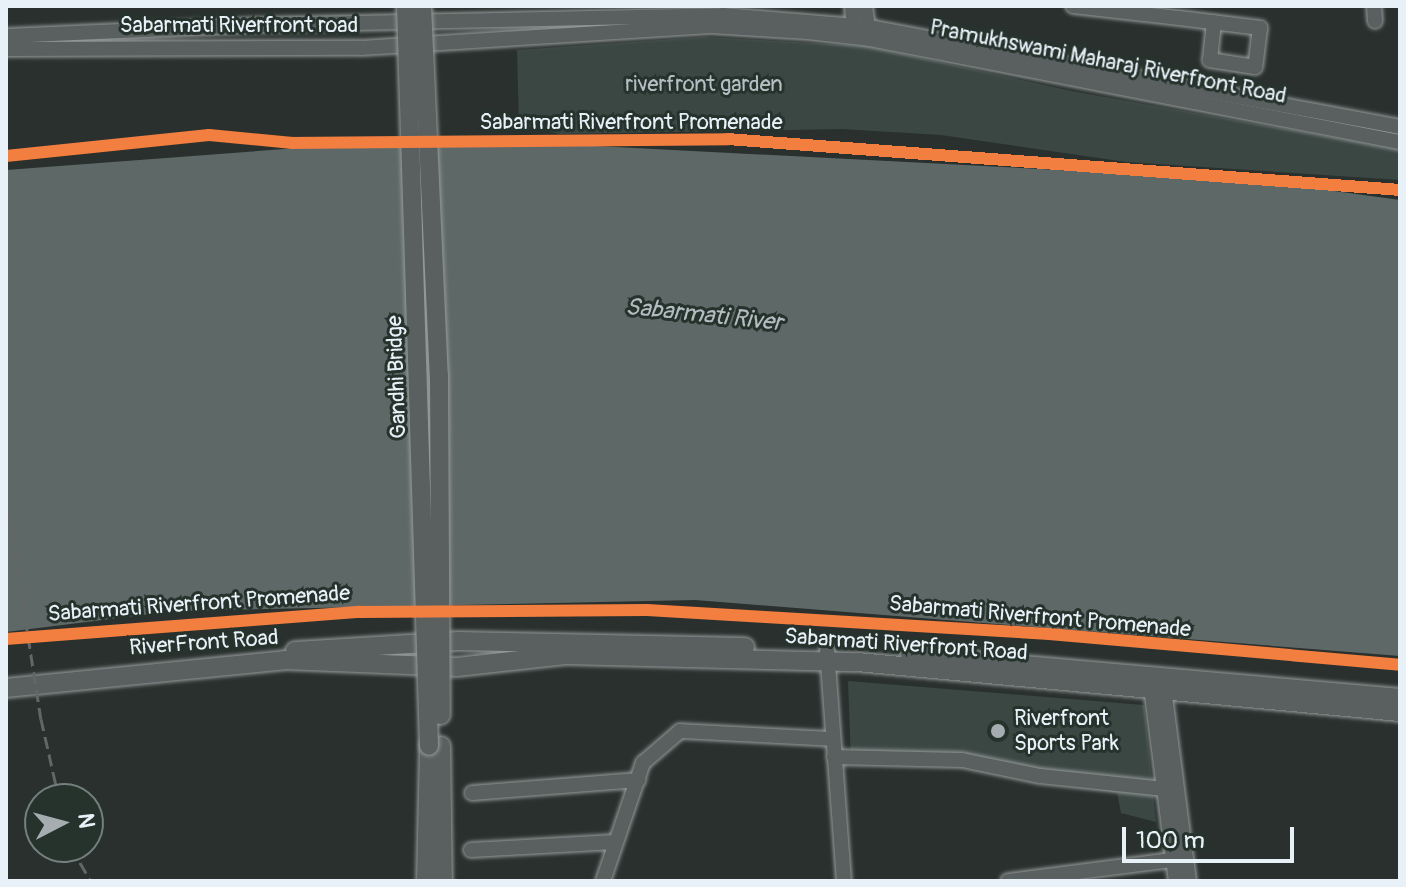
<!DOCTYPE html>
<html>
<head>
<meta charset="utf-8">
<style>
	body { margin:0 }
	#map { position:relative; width:1406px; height:887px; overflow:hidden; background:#29302d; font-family:Pangolin,sans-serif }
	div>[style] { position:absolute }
	.green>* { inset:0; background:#3b4743 }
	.water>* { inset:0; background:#5e6967 }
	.roads { filter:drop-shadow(0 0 2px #959a9a) drop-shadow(0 0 2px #959a9a) }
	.minor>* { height:14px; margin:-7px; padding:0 7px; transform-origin:7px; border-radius:7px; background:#5a6060 }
	.major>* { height:18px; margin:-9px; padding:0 9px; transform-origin:9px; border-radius:9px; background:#5a6060 }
	.rail>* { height:3px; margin-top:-1.5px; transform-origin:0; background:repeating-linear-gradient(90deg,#626665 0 12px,transparent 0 18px) }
	.bridges { filter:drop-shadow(0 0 2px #959a9a) drop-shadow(0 0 2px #959a9a) }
	.major-bridge>* { height:18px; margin:-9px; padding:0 9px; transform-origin:9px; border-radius:9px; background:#5a6060 }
	.cycleway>* { height:12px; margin:-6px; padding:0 6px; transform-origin:6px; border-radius:6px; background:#f27e40 }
	.dots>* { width:22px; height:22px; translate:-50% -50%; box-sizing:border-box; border:4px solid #26332d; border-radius:50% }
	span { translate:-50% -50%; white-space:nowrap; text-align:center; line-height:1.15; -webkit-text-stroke:6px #26332d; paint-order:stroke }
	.street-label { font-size:22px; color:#e8f1f8 }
	.park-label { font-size:22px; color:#b5bfc3 }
	.poi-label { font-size:22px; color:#e8f1f8 }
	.left { translate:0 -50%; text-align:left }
	.water-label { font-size:24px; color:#b3bdc0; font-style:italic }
	.frame { position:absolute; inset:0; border:8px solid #e8f1f8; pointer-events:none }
	.north { position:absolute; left:24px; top:783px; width:80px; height:80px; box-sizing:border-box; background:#26332d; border:2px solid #747f7e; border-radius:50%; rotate:84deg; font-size:22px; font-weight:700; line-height:32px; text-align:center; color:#e8f1f8 }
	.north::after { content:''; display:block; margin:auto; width:28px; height:36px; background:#a5adb1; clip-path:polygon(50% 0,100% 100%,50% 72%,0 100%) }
	.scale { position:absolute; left:1122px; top:827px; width:172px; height:36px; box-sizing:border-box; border:4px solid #e8f1f8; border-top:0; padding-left:10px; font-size:24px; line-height:28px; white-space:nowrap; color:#e8f1f8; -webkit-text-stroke:6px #26332d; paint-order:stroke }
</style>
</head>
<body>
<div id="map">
	<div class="green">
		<i style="clip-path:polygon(704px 37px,866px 46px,1071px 91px,1353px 141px,1400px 150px,1400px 180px,1126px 162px,941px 135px,842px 129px,560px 134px,519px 125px,517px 50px)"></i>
		<i style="clip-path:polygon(848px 681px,1144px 705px,1156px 822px,1121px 813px,1117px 793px,949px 765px,851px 762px)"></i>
	</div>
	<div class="water">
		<i style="clip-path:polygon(577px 145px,1253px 180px,1400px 200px,1400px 656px,695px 600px,175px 611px,6px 632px,6px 170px,298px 148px)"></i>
	</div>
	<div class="roads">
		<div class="minor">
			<i style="left:852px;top:6px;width:27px;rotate:86deg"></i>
			<i style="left:865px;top:6px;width:27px;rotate:82deg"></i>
			<i style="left:1073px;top:6px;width:107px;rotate:6.5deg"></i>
			<i style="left:1179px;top:18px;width:82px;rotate:7deg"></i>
			<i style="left:1260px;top:28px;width:39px;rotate:97deg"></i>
			<i style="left:1255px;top:67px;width:46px;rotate:-171.2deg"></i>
			<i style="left:1210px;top:60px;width:38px;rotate:-84deg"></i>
			<i style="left:1374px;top:6px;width:15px;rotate:86deg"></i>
			<i style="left:6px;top:36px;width:253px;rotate:-2.5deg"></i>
			<i style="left:259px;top:25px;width:464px;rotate:-1.2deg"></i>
			<i style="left:723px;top:15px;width:146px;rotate:4.7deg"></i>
			<i style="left:869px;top:27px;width:540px;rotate:10.67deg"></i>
			<i style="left:6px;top:49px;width:355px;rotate:-0.2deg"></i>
			<i style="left:361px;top:48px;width:351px;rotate:-3.6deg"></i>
			<i style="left:711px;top:26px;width:96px;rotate:3.6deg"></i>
			<i style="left:807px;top:32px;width:62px;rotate:6.4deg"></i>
			<i style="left:869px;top:39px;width:541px;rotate:10.98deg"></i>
			<i style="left:827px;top:650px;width:232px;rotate:85.8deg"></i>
			<i style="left:1150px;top:679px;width:204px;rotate:82.7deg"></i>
			<i style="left:1163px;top:681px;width:202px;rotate:82.6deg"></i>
			<i style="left:834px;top:757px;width:128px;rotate:1.3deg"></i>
			<i style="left:962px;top:760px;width:80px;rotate:11.6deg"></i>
			<i style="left:1040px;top:776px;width:125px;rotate:6deg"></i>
			<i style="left:472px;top:793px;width:167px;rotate:-4.5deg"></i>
			<i style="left:471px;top:850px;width:144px;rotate:-3.2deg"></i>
			<i style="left:603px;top:881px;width:125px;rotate:-71.3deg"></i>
			<i style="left:643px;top:763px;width:49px;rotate:-40.9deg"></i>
			<i style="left:680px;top:731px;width:153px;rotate:3deg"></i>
			<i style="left:1008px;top:881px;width:166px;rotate:-7.3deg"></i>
		</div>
		<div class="major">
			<i style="left:295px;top:651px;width:164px;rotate:-3.5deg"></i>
			<i style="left:459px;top:641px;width:286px;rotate:1.2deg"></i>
			<i style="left:910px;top:655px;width:492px;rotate:5deg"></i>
			<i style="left:6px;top:688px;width:280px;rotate:-5.7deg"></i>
			<i style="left:285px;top:660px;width:172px;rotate:2.3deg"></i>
			<i style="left:457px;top:667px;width:109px;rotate:-6.3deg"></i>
			<i style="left:565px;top:655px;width:292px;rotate:1.4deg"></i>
			<i style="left:857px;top:662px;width:545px;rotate:5.26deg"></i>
			<i style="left:441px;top:746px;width:135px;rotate:89.2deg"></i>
			<i style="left:426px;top:881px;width:135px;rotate:-88.7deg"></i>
		</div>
	</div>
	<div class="rail">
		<i style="left:6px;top:494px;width:228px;rotate:81.2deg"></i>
		<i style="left:41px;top:719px;width:82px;rotate:77.3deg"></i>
		<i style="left:71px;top:847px;width:39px;rotate:60deg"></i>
	</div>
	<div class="bridges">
		<div class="major-bridge">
			<i style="left:406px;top:6px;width:740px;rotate:88.22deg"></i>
			<i style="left:422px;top:6px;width:369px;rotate:87.4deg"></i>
			<i style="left:439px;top:375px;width:340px;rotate:89.7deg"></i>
		</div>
	</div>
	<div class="cycleway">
		<i style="left:6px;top:156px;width:204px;rotate:-5.9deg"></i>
		<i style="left:209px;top:135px;width:84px;rotate:5.4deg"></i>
		<i style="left:293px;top:143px;width:434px;rotate:-0.5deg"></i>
		<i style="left:727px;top:139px;width:675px;rotate:4.33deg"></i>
		<i style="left:6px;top:639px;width:355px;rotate:-4.4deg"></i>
		<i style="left:360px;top:612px;width:287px;rotate:-0.4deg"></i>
		<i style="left:647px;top:610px;width:403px;rotate:3.4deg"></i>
		<i style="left:1049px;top:634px;width:352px;rotate:5deg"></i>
	</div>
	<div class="dots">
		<i style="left:998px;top:731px;background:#a5adb1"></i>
	</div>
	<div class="street-label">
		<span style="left:239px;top:26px">Sabarmati Riverfront road</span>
		<span style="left:1108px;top:62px;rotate:11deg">Pramukhswami Maharaj Riverfront Road</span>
		<span style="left:631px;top:123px">Sabarmati Riverfront Promenade</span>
		<span style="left:397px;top:377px;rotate:-92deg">Gandhi Bridge</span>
		<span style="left:199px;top:604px;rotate:-4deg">Sabarmati Riverfront Promenade</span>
		<span style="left:1040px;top:617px;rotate:5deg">Sabarmati Riverfront Promenade</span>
		<span style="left:204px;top:643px;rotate:-4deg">RiverFront Road</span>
		<span style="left:906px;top:645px;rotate:4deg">Sabarmati Riverfront Road</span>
	</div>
	<div class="park-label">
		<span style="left:704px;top:85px">riverfront garden</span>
	</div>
	<div class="poi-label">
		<span class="left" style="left:1014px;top:731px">Riverfront<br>Sports Park</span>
	</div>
	<div class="water-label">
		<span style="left:704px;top:315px;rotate:6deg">Sabarmati River</span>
	</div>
	<div class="frame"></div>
	<div class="north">N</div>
	<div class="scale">100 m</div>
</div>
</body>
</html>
